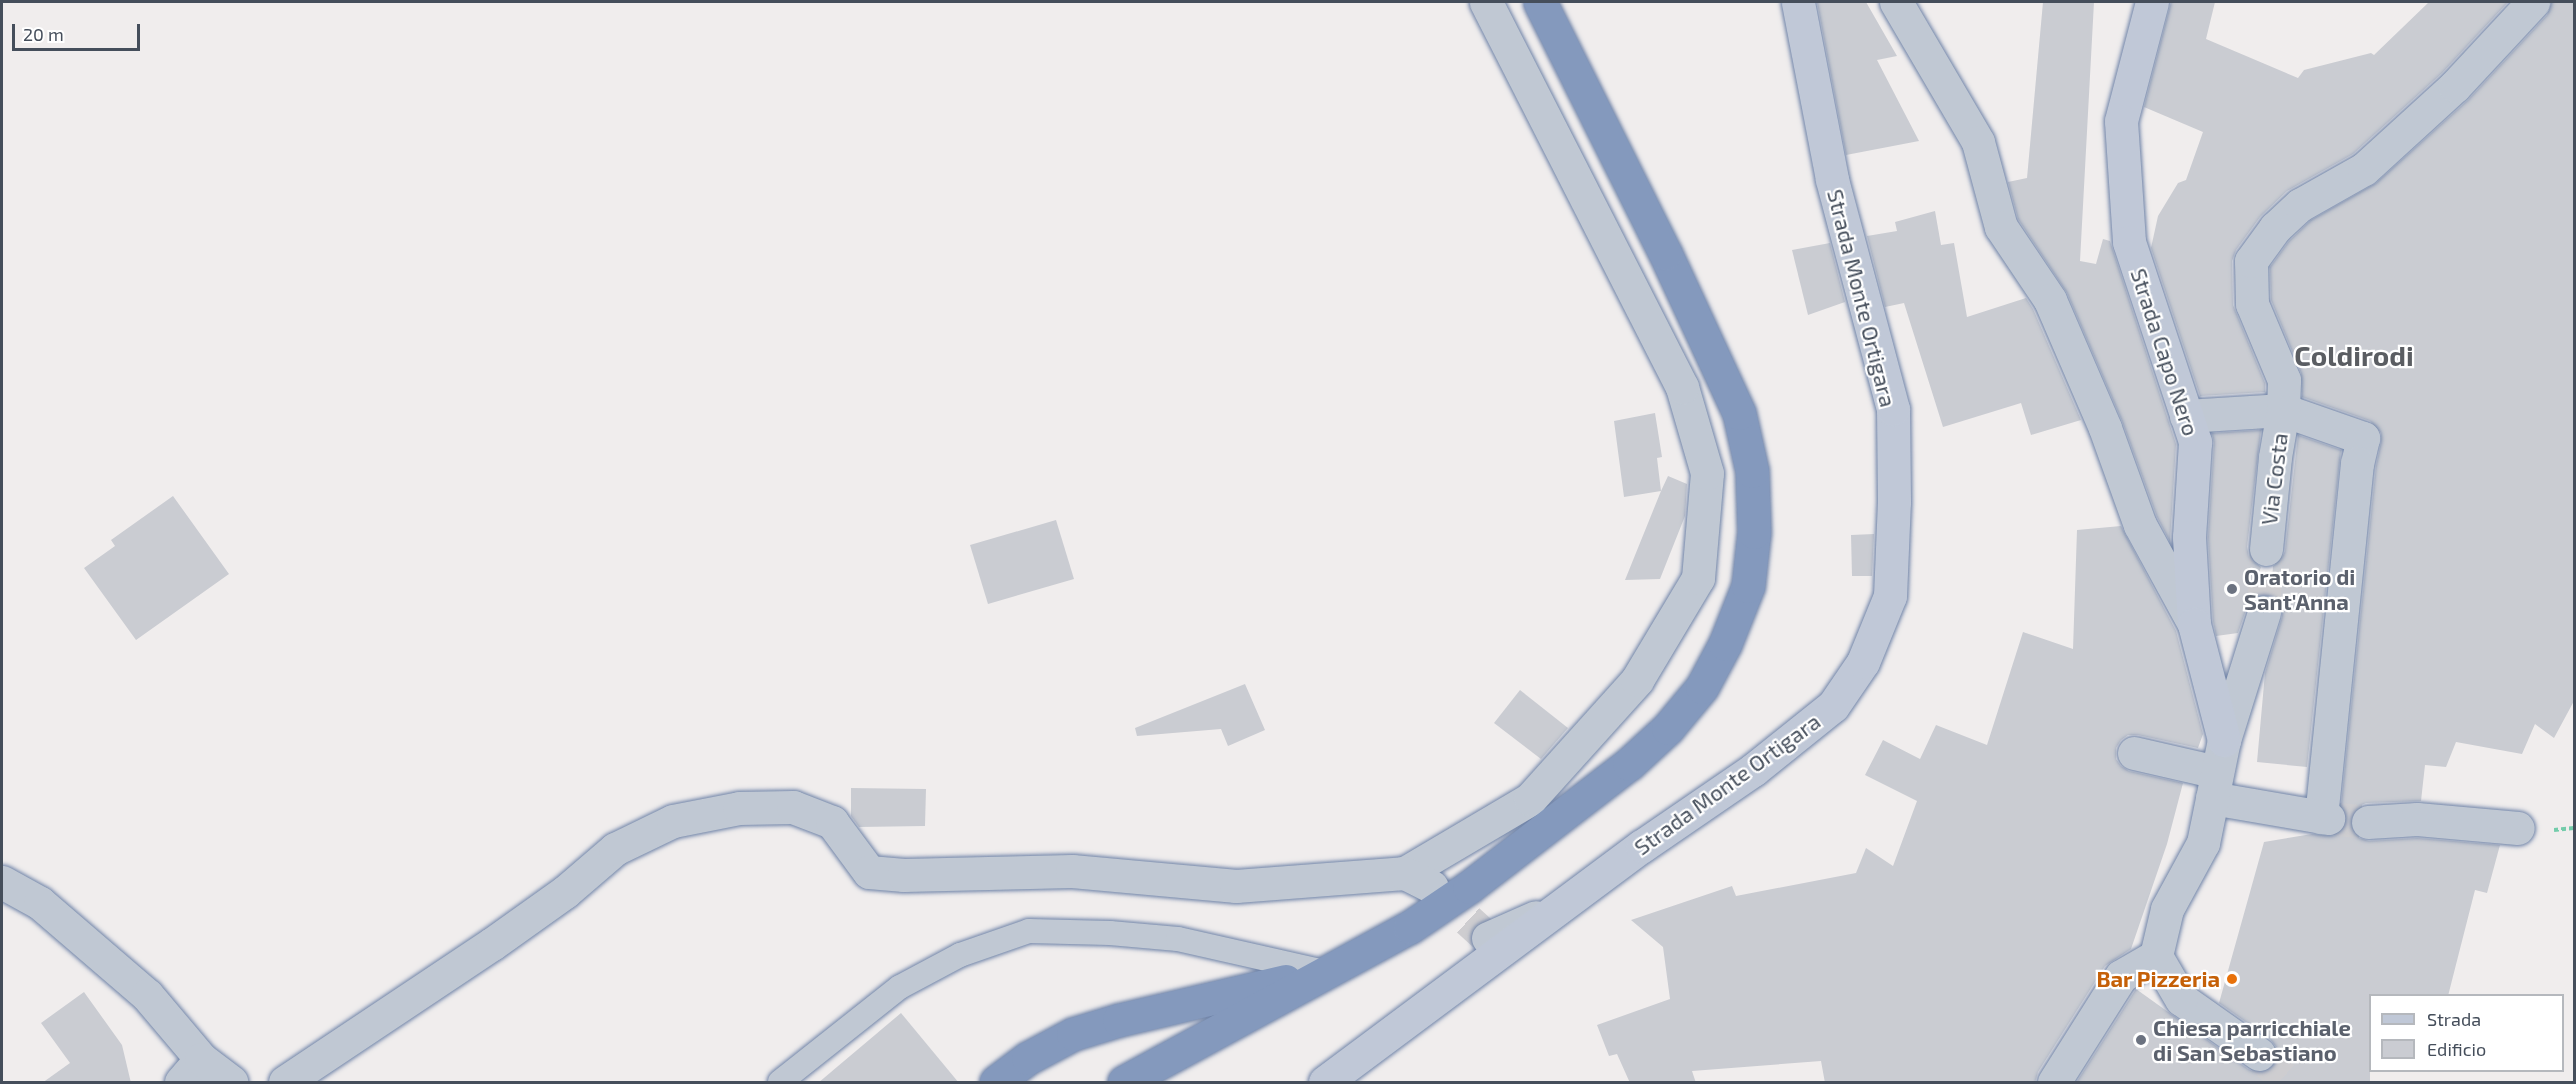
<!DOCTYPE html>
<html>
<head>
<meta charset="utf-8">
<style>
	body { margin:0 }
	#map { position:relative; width:2576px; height:1084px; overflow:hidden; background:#f0eded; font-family:"Exo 2",sans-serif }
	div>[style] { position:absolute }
	.building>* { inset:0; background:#caccd2 }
	.street-tunnel>* { height:33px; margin-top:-16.5px; transform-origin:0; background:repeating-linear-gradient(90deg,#cecdd0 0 33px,transparent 0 49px) }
	.path>* { height:4px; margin-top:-2px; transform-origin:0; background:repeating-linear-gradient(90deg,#73ccaa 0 4.5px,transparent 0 7.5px) }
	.roads { filter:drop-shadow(0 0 2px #7084a8) drop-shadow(0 0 2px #7084a8) }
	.lane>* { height:24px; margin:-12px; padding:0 12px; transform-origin:12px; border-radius:12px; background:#c0c8d3 }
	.street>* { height:33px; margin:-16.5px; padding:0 16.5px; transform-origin:16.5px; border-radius:16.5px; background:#c0c8d3 }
	.secondary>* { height:33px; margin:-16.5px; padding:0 16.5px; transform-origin:16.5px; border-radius:16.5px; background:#c0c8d7 }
	.highway>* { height:33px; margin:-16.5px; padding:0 16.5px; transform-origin:16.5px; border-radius:16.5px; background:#8499bd }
	.dots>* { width:16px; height:16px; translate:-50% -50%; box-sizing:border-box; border:3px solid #fff; border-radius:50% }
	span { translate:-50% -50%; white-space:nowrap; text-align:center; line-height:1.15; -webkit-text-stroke:4.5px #fff; paint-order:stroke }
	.street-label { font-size:22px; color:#454e5b }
	.worship-label { font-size:22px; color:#5b616d; font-weight:700 }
	.left { translate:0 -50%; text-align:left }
	.food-label { font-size:22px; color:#c56008; font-weight:700 }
	.right { translate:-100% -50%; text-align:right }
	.district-label { font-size:28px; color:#5a5d62; font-weight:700 }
	.frame { position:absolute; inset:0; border:3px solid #454e5b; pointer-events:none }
	.legend { position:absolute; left:2369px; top:994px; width:195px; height:78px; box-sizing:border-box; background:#fff; border:2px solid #b5b8bd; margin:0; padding:8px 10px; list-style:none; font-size:18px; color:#454e5b }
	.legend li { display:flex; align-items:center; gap:12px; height:30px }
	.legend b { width:30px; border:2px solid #b5b8bd }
	.scale { position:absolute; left:12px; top:24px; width:128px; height:27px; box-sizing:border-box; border:3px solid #454e5b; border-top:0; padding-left:8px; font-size:18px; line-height:21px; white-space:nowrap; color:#454e5b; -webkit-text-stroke:4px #fff; paint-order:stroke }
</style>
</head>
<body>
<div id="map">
	<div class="building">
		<i style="clip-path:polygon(1817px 2px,1866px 2px,1897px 56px,1877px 60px,1919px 141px,1846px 155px)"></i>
		<i style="clip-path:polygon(2043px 2px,2094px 2px,2080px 261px,2096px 264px,2103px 239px,2110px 241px,2176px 444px,2170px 542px,2157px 517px,2122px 421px,2067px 293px,2018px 219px,2008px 182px,2027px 178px)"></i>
		<i style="clip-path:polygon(2171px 2px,2215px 2px,2206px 39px,2298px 78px,2304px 70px,2371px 53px,2374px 55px,2429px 2px,2508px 2px,2442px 73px,2353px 154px,2287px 191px,2260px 217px,2236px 250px,2232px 261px,2233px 305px,2265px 383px,2265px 392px,2200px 396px,2151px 248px,2158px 216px,2178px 183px,2186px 180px,2203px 132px,2144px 107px)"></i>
		<i style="clip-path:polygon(2551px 2px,2574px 2px,2574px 701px,2554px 738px,2535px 724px,2522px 754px,2456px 742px,2446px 767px,2425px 765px,2421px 801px,2366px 803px,2357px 807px,2351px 814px,2349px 823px,2353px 833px,2359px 838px,2369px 841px,2417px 838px,2500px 845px,2487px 893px,2475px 890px,2448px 996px,2370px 996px,2370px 1083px,2076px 1083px,2136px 989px,2248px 1069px,2257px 1073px,2266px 1071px,2275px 1064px,2278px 1055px,2276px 1047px,2270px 1039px,2219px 1003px,2264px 842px,2312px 834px,2334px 836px,2342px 830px,2346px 822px,2346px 812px,2341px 805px,2376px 466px,2381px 442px,2381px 433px,2370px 421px,2302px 397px,2301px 373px,2271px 300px,2270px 267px,2289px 241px,2311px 220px,2376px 183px,2468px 100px,2547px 15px)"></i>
		<i style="clip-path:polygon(1935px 211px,1941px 245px,1954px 243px,1967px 317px,2026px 298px,2033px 309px,2081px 420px,2031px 435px,2021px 403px,1943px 427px,1904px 303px,1885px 307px,1867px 236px,1897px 231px,1895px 222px)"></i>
		<i style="clip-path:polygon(1830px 243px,1845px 302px,1808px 315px,1792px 250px)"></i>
		<i style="clip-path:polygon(1655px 413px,1662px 457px,1657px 458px,1661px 491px,1668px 476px,1687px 484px,1685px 516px,1660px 579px,1625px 580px,1661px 491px,1624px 497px,1614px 421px)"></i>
		<i style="clip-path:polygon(2261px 430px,2247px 547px,2249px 557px,2261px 567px,2238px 633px,2216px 636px,2213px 621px,2208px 537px,2214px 443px,2212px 433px)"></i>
		<i style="clip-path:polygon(2298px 435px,2341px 450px,2307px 767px,2257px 762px,2265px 673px,2282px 617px,2282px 607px,2271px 595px,2273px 566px,2281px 560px,2285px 551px)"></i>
		<i style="clip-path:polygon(173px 496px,229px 574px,136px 640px,84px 568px,115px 546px,111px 540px)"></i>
		<i style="clip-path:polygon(1056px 520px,1074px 579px,988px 604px,970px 545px)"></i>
		<i style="clip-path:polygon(2121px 526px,2176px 631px,2203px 734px,2198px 748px,2138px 735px,2128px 735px,2121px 740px,2116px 748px,2116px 759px,2121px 766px,2129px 771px,2183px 783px,2167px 844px,2131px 949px,2105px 966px,2038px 1072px,2035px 1083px,1825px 1083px,1821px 1061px,1692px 1071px,1696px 1083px,1630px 1083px,1617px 1054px,1609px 1056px,1597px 1025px,1670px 999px,1663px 947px,1631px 920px,1732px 886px,1736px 896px,1856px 873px,1866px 848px,1893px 866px,1917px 801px,1865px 775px,1883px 740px,1920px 759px,1936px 725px,1987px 745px,2023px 632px,2073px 649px,2077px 530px)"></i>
		<i style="clip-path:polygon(1874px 534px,1872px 576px,1852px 576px,1851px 535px)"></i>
		<i style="clip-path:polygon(1245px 684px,1265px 730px,1228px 746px,1221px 729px,1137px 736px,1135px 728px)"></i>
		<i style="clip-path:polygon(1520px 690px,1568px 728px,1541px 759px,1494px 723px)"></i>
		<i style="clip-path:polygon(851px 788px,926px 789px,925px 826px,859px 827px,851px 816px)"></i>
		<i style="clip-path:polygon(84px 992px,122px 1045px,131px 1083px,42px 1083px,70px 1063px,41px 1023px)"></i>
		<i style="clip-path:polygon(901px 1013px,959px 1083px,818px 1083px)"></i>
	</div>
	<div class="street-tunnel">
		<i style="left:2264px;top:612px;width:63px;rotate:-88.2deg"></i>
		<i style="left:2328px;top:818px;width:40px;rotate:5.7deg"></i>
		<i style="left:1432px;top:887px;width:76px;rotate:42.3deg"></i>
		<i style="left:2259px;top:1054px;width:40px;rotate:44deg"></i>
	</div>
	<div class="path">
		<i style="left:2554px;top:830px;width:20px;rotate:-6deg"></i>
	</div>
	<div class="roads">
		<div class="lane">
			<i style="left:780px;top:1082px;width:153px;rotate:-38.4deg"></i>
			<i style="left:900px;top:987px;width:68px;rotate:-28.1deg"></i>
			<i style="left:960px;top:955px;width:73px;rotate:-19.2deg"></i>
			<i style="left:1029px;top:931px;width:81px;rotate:1.4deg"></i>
			<i style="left:1110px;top:933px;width:68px;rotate:5deg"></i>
			<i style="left:1178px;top:939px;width:151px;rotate:12.7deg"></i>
		</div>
		<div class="street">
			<i style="left:1896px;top:2px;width:162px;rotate:59.6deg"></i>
			<i style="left:1978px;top:142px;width:88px;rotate:74.9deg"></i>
			<i style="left:2001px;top:227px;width:88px;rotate:56.1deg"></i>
			<i style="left:2050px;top:300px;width:139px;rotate:66.7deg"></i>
			<i style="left:2105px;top:428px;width:103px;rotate:70.2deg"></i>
			<i style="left:2140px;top:525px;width:113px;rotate:61.4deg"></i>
			<i style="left:2186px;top:416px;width:97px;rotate:-3.5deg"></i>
			<i style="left:2283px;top:410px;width:85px;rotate:19.3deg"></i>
			<i style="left:2363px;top:438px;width:26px;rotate:103deg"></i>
			<i style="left:2357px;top:463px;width:356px;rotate:95.8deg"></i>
			<i style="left:2266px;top:549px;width:92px;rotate:-84.4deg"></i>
			<i style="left:2275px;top:457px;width:48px;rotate:-80.3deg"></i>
			<i style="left:2283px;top:410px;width:30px;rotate:-88deg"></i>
			<i style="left:2284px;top:380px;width:82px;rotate:-112.8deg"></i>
			<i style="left:2252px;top:304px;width:43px;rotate:-91.3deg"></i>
			<i style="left:2251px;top:261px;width:41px;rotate:-54deg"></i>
			<i style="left:2275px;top:228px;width:34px;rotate:-43deg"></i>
			<i style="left:2300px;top:205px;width:73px;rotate:-29.4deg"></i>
			<i style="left:2364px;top:169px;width:123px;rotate:-42.4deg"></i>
			<i style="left:2455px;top:86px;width:115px;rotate:-47.1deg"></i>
			<i style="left:2134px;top:753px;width:85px;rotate:12.9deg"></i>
			<i style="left:2212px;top:798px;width:118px;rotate:9.8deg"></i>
			<i style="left:2368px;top:822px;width:49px;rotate:-3.5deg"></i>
			<i style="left:2417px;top:819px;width:101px;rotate:5.1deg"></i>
			<i style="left:1405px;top:873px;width:145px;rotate:-30.6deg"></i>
			<i style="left:1530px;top:799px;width:160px;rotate:-48deg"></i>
			<i style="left:1637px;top:680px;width:119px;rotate:-59.1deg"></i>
			<i style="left:1698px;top:578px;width:105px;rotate:-85.1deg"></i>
			<i style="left:1707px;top:473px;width:90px;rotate:-106.2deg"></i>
			<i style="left:1682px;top:387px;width:432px;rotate:-117deg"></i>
			<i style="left:2px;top:882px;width:43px;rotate:28.9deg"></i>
			<i style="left:40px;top:903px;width:141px;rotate:40.7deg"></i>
			<i style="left:147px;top:995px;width:84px;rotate:49.8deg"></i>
			<i style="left:1488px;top:938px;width:52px;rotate:-23.6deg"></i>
			<i style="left:2259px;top:1054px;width:95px;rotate:-144.8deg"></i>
			<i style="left:2181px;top:999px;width:50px;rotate:-120.2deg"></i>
			<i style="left:2156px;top:956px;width:48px;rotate:-76.8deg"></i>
			<i style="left:2167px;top:909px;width:75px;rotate:-61.4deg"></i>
			<i style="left:2203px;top:843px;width:105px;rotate:-78.5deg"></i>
			<i style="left:2224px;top:740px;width:134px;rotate:-72.6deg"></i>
			<i style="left:181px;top:1082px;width:30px;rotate:-49deg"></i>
			<i style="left:201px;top:1059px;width:38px;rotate:37deg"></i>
			<i style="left:285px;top:1082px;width:249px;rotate:-33.7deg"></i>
			<i style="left:492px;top:944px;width:90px;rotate:-35.5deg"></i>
			<i style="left:565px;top:892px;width:66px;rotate:-40.7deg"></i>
			<i style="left:615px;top:849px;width:64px;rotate:-25.8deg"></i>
			<i style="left:673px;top:821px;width:67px;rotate:-11.1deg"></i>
			<i style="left:739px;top:808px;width:54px;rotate:-1.1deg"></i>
			<i style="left:793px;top:807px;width:42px;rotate:21deg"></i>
			<i style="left:832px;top:822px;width:62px;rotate:53.5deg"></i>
			<i style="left:869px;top:872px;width:35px;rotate:5deg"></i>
			<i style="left:904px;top:875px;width:168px;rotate:-1.4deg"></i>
			<i style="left:1072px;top:871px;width:165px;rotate:5.2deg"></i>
			<i style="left:1236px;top:886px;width:169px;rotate:-4.4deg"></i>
			<i style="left:1405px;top:873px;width:30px;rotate:27deg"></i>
			<i style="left:2054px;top:1082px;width:125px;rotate:-57.7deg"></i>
			<i style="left:2121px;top:976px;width:40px;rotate:-29.7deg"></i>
		</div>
		<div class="secondary">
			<i style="left:2152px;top:2px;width:123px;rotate:104.6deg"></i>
			<i style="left:2121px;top:121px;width:121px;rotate:86.2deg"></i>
			<i style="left:2129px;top:242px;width:211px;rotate:71.7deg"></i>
			<i style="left:2195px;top:442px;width:95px;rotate:93.6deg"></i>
			<i style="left:2189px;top:537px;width:87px;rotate:86.7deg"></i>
			<i style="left:2194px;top:624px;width:120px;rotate:75.5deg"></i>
			<i style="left:1325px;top:1082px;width:395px;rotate:-36.7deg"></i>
			<i style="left:1642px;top:846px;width:135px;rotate:-34.4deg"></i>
			<i style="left:1753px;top:770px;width:102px;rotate:-38.7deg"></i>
			<i style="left:1833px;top:706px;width:53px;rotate:-55.7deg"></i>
			<i style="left:1863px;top:662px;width:71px;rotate:-67.8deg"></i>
			<i style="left:1890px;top:596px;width:94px;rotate:-87.6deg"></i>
			<i style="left:1894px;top:502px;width:93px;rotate:-90.6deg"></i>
			<i style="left:1893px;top:409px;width:238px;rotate:-104.9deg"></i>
			<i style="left:1832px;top:179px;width:180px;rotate:-100.9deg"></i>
		</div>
		<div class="highway">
			<i style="left:996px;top:1082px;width:40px;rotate:-37deg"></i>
			<i style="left:1028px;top:1058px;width:51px;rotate:-28.1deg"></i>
			<i style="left:1073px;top:1034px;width:48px;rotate:-16.9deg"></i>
			<i style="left:1119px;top:1020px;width:171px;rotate:-13.2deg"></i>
			<i style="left:1124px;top:1082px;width:325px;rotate:-28.5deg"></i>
			<i style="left:1410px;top:927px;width:71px;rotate:-34.1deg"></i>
			<i style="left:1469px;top:887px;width:202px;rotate:-37.6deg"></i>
			<i style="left:1629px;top:764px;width:53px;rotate:-42.7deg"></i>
			<i style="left:1668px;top:728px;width:53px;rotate:-50.3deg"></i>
			<i style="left:1702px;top:687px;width:49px;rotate:-61.9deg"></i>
			<i style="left:1725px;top:644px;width:62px;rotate:-68.4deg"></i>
			<i style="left:1748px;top:586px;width:54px;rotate:-83.7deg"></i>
			<i style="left:1754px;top:532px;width:61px;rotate:-91.9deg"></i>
			<i style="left:1752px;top:471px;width:59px;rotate:-102.6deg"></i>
			<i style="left:1739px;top:413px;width:176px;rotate:-114.8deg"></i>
			<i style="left:1665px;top:253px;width:280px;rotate:-116.5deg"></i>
		</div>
	</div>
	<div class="dots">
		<i style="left:2232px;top:589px;background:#6b7280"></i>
		<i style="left:2232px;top:979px;background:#e8710a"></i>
		<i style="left:2141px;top:1040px;background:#6b7280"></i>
	</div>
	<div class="street-label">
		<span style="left:1862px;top:298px;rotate:76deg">Strada Monte Ortigara</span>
		<span style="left:2165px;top:352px;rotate:72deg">Strada Capo Nero</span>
		<span style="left:2274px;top:479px;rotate:-83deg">Via Costa</span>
		<span style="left:1727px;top:784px;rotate:-36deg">Strada Monte Ortigara</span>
	</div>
	<div class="worship-label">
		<span class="left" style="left:2244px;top:589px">Oratorio di<br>Sant'Anna</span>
		<span class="left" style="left:2153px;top:1040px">Chiesa parricchiale<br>di San Sebastiano</span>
	</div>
	<div class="food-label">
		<span class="right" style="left:2220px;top:979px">Bar Pizzeria</span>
	</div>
	<div class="district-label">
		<span style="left:2354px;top:355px">Coldirodi</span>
	</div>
	<div class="frame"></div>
	<ul class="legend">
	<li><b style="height:8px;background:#c0c8d7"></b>Strada</li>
	<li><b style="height:16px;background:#caccd2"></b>Edificio</li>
	</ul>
	<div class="scale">20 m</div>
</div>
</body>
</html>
